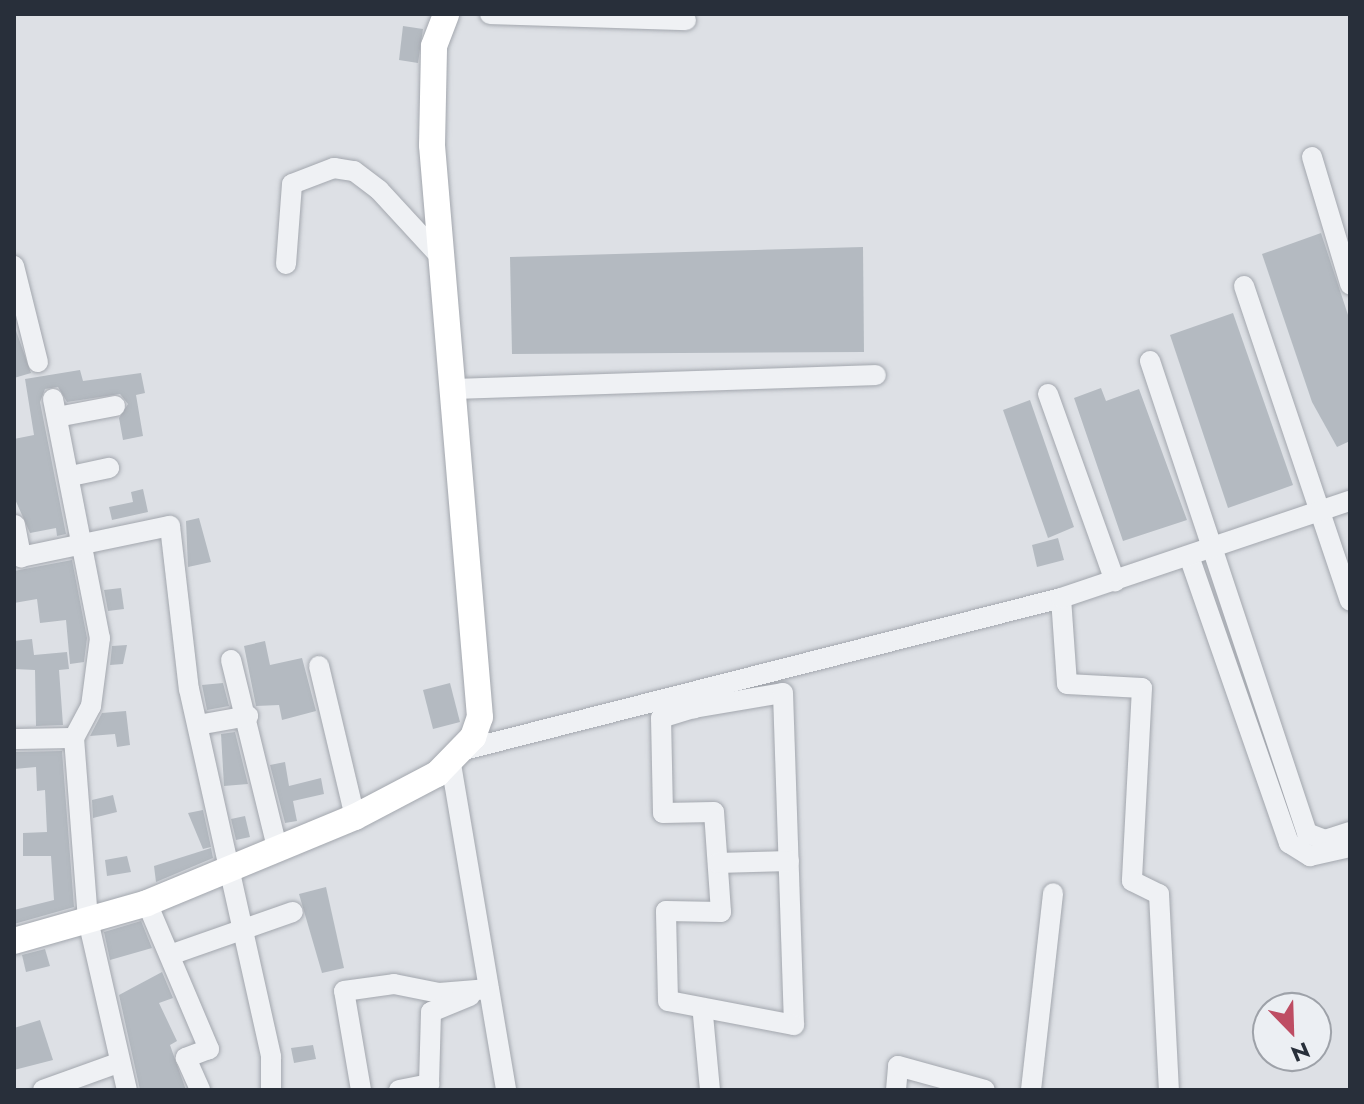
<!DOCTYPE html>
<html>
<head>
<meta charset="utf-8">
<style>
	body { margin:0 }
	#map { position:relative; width:1364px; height:1104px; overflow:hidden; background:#dde0e5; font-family:Jost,sans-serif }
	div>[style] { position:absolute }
	.building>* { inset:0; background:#b4bac1 }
	.roads { filter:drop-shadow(0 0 2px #a3a7ae) drop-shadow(0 0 2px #a3a7ae) }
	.minor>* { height:20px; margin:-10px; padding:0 10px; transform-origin:10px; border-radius:10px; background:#eff1f4 }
	.major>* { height:26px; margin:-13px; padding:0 13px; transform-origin:13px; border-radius:13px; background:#fff }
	span { translate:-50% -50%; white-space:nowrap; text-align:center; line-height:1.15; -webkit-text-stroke:7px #eceff3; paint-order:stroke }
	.frame { position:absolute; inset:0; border:16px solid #282f3a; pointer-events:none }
	.north { position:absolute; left:1252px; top:992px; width:80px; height:80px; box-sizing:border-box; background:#eceff3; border:2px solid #9ea2a9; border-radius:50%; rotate:157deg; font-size:22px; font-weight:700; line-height:32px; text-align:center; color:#282f3a }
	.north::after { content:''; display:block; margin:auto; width:28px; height:36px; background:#be4d63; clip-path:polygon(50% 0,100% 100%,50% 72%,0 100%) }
</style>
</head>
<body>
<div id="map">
	<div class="building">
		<i style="clip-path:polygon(403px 26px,423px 29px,418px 63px,399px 60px)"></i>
		<i style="clip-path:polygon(1321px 233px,1350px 321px,1350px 441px,1337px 447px,1312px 402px,1262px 254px)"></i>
		<i style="clip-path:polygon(863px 247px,864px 352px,512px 354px,510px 257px)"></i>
		<i style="clip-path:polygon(1233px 313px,1293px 485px,1228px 508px,1170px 335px)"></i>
		<i style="clip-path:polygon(14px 325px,31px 373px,14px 378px)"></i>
		<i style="clip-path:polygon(80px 370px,83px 381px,141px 373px,145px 393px,136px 395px,143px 436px,123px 440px,119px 418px,128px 404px,120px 394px,67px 402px,58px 387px,45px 389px,40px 402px,66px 534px,57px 536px,56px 528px,30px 533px,14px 497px,14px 439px,34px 435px,25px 379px)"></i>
		<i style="clip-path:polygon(1101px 388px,1106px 401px,1139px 389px,1187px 520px,1123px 541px,1074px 398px)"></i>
		<i style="clip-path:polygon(1030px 400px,1074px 527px,1048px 538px,1003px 410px)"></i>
		<i style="clip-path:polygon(143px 489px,148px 512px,112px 520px,109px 507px,133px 502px,131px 492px)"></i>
		<i style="clip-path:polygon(199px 518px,211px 562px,188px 567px,186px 521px)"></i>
		<i style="clip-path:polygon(1058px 538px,1064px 560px,1037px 567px,1032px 545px)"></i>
		<i style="clip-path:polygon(72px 560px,87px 638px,84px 662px,70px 664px,66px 620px,40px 623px,37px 599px,14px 603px,14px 571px)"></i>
		<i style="clip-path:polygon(121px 588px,124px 609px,108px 611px,104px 590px)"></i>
		<i style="clip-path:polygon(32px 639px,34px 655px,67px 652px,69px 669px,59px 670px,63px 725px,36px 726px,35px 670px,14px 669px,14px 641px)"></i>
		<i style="clip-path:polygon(265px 641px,270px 665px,302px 658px,316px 711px,282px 720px,279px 705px,256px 706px,244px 646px)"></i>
		<i style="clip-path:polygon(127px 645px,123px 664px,110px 665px,112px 646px)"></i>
		<i style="clip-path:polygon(223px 683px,229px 706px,207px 710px,202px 685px)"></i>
		<i style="clip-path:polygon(450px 683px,460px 722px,433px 729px,423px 690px)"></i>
		<i style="clip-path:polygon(126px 711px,130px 745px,117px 747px,115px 734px,90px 736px,102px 713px)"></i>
		<i style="clip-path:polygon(235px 732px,248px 784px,224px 786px,221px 734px)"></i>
		<i style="clip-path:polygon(62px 751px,74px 907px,14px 924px,14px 910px,54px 900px,51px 856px,23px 856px,23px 833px,47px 832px,45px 790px,37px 791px,36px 767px,14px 769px,14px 752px)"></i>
		<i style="clip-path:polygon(285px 762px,289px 786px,321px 778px,324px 794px,293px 801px,297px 821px,285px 823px,270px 765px)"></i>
		<i style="clip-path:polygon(113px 795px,117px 812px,93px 818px,92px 800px)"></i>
		<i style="clip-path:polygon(203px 810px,211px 847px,203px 849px,188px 813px)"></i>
		<i style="clip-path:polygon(245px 816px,250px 837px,236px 840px,231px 819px)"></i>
		<i style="clip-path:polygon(211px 848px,213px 858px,156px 882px,154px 866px)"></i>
		<i style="clip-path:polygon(127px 856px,131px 872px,107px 876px,105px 860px)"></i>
		<i style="clip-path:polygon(326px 887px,344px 968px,322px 973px,299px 894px)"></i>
		<i style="clip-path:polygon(141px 921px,152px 948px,110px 960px,104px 932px)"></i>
		<i style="clip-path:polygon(45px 949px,50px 966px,26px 972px,22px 955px)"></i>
		<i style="clip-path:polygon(162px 972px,173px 998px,159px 1003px,177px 1041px,170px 1045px,186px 1090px,140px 1090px,119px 995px)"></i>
		<i style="clip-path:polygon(40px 1020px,53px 1060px,14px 1070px,14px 1028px)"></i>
		<i style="clip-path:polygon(313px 1045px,316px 1059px,294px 1063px,291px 1048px)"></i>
	</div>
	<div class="roads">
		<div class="minor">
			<i style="left:490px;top:14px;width:196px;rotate:1.8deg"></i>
			<i style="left:1312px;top:157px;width:133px;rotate:73.3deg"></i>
			<i style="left:286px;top:264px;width:80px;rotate:-85.7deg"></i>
			<i style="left:292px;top:184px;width:45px;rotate:-20.9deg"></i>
			<i style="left:334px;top:168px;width:20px;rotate:9deg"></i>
			<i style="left:354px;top:171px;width:31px;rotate:37deg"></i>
			<i style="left:379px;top:190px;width:86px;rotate:47.4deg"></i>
			<i style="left:14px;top:266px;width:99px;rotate:76deg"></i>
			<i style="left:1244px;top:286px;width:332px;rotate:71.4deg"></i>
			<i style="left:1150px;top:361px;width:497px;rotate:71.6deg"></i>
			<i style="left:1307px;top:833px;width:19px;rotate:21deg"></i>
			<i style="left:1325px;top:840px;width:26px;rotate:-18deg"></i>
			<i style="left:456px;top:389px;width:420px;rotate:-1.9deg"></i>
			<i style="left:1048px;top:394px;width:199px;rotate:70.3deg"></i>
			<i style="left:53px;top:399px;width:244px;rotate:78.9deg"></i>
			<i style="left:100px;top:638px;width:69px;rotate:97.5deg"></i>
			<i style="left:91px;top:706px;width:36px;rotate:118deg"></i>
			<i style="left:57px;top:417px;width:59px;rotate:-10.7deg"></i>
			<i style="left:71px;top:476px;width:39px;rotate:-12deg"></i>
			<i style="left:15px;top:525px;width:33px;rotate:79deg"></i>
			<i style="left:21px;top:557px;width:152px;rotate:-11.8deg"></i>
			<i style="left:170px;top:526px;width:164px;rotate:83.4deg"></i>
			<i style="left:189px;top:689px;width:377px;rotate:77.4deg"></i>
			<i style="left:271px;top:1057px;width:33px;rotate:90deg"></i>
			<i style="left:1190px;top:559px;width:301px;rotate:70.8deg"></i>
			<i style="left:1289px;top:843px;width:25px;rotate:32deg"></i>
			<i style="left:1310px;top:856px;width:41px;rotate:-12.7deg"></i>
			<i style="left:1061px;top:598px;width:86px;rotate:86deg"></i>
			<i style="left:1067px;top:684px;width:75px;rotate:3.1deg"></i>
			<i style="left:1142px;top:688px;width:193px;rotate:93deg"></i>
			<i style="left:1132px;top:881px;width:30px;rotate:26deg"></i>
			<i style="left:1159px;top:894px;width:196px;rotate:87.1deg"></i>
			<i style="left:231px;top:660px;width:193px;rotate:76.2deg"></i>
			<i style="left:319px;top:666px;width:155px;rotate:76.6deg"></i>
			<i style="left:690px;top:695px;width:14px;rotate:73deg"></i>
			<i style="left:694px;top:708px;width:90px;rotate:-9.6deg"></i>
			<i style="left:783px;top:693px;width:332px;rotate:88.1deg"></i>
			<i style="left:794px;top:1025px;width:128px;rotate:-169.2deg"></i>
			<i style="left:668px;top:1001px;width:90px;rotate:-91.3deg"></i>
			<i style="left:666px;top:911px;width:55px;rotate:1deg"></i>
			<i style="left:721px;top:912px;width:100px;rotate:-94deg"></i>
			<i style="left:714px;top:812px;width:51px;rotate:178.9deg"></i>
			<i style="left:663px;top:813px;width:95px;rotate:-91.2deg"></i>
			<i style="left:661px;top:718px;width:34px;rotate:-17deg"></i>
			<i style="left:198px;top:725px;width:51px;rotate:-10.2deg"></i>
			<i style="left:14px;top:739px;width:60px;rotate:-1deg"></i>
			<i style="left:74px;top:738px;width:183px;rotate:85.6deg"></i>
			<i style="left:88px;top:920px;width:174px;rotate:77.1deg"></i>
			<i style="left:464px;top:750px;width:616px;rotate:-14.28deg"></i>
			<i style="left:1061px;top:598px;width:305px;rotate:-18.6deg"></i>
			<i style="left:451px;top:764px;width:331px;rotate:80.4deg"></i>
			<i style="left:718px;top:863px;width:71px;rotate:-1.6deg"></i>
			<i style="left:147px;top:903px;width:159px;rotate:67deg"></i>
			<i style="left:209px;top:1049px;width:25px;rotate:159deg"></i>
			<i style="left:186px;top:1058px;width:35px;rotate:66deg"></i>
			<i style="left:170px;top:955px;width:130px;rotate:-19.3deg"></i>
			<i style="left:703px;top:1015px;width:75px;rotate:84.7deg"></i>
			<i style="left:43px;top:1090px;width:77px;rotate:-19.9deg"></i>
			<i style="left:361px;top:1090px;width:100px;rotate:-99.7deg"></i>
			<i style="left:344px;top:991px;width:50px;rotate:-8deg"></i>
			<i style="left:394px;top:984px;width:46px;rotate:11.3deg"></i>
			<i style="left:439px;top:993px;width:50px;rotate:-4.6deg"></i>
			<i style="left:399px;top:1090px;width:31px;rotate:-11deg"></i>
			<i style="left:429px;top:1084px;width:72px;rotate:-88.4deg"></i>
			<i style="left:431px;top:1012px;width:42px;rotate:-22.3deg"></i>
			<i style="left:896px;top:1090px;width:24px;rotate:-85deg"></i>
			<i style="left:898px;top:1066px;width:90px;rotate:15.4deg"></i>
			<i style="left:1031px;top:1090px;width:198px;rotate:-83.6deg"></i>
		</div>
		<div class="major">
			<i style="left:14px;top:941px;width:138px;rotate:-15.9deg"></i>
			<i style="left:147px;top:903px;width:225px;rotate:-22.5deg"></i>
			<i style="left:355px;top:817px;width:93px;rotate:-27.7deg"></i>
			<i style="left:437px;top:774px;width:52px;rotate:-45.8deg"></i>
			<i style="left:473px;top:737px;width:21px;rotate:-71deg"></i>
			<i style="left:480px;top:717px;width:574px;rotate:-94.8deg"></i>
			<i style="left:432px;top:145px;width:99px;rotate:-88.8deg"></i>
			<i style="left:434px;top:46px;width:34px;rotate:-69deg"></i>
		</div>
	</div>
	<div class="frame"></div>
	<div class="north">N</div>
</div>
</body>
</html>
